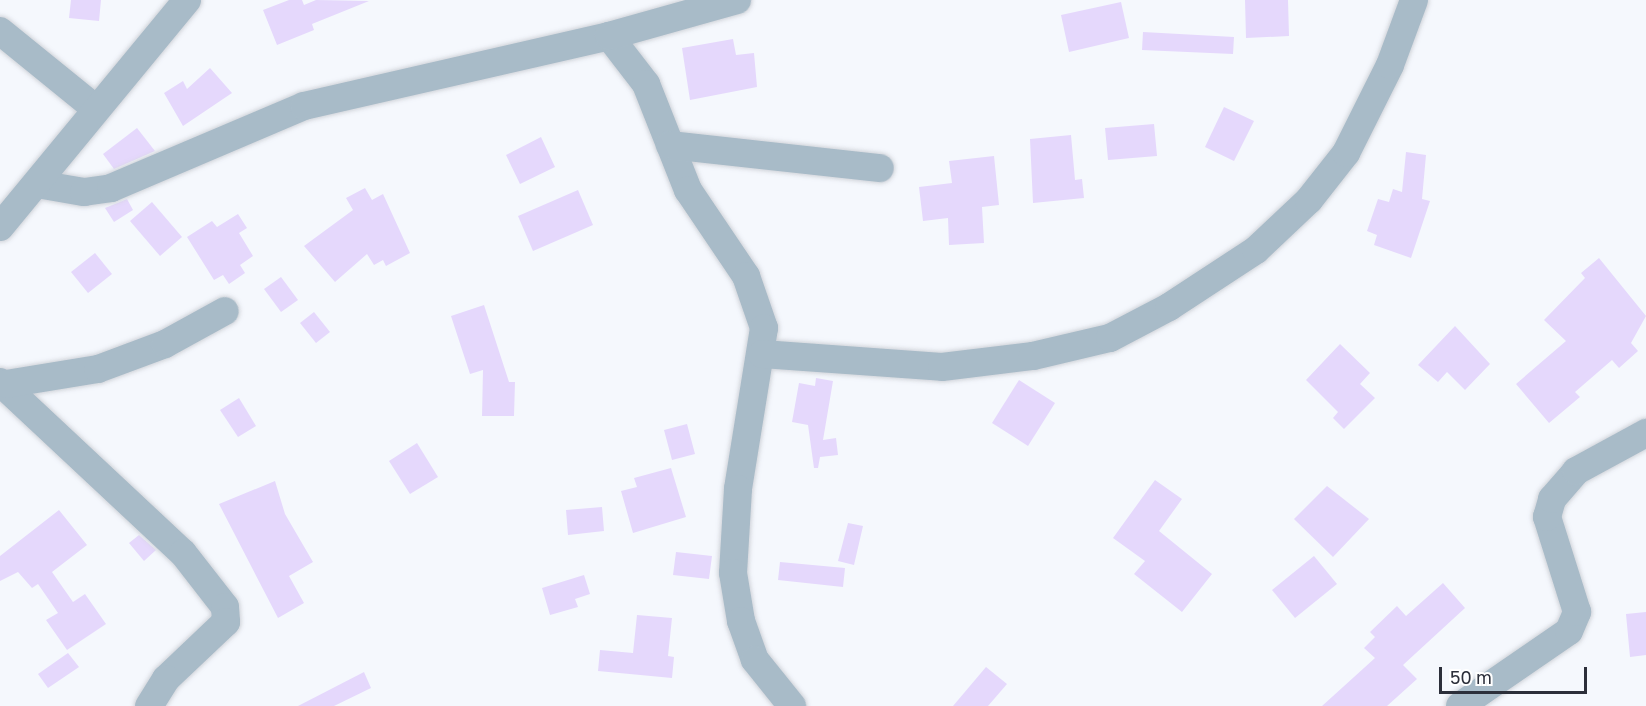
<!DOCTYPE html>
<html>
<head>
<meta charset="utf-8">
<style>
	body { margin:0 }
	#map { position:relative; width:1646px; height:706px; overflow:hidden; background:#f5f8fd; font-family:"Golos Text",sans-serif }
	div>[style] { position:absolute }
	.building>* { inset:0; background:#e5d8fc }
	.roads { filter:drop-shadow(0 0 2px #d1d4da) drop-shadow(0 0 2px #d1d4da) }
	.minor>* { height:28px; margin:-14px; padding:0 14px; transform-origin:14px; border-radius:14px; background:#a8bbc8 }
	span { translate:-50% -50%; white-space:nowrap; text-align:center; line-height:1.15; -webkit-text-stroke:4.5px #fff; paint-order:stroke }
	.scale { position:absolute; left:1439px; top:667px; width:148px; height:27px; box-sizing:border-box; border:3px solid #2c2f3a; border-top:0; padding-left:8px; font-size:18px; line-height:21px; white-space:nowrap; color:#2c2f3a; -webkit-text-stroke:4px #fff; paint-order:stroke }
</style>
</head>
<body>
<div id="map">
	<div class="building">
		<i style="clip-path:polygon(71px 0,101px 0,99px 21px,69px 18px)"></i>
		<i style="clip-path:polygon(289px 0,302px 0,304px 5px,316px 0,369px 1px,312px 24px,314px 30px,277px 45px,263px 10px)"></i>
		<i style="clip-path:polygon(1245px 0,1288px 0,1289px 36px,1246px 38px)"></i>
		<i style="clip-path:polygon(1121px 2px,1129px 38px,1069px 52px,1061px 15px)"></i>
		<i style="clip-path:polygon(1143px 32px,1234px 37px,1233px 54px,1142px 50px)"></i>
		<i style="clip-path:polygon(733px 39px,736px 55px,754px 53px,757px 87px,690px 100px,682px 48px)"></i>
		<i style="clip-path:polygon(210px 68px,232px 93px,183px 126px,164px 93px,183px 81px,187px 89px)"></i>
		<i style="clip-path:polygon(1224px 107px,1254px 121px,1234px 161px,1205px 147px)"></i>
		<i style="clip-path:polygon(1154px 124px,1157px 156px,1108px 160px,1105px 128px)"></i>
		<i style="clip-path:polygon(137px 128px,155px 151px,114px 169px,103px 154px)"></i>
		<i style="clip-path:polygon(1071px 135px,1075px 180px,1082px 179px,1084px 198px,1033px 203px,1030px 139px)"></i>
		<i style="clip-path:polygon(541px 137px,555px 167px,520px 184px,506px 155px)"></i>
		<i style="clip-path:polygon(1406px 152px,1426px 155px,1422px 199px,1430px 201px,1411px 258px,1374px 245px,1377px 235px,1367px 231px,1378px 199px,1389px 202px,1393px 189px,1402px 192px)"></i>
		<i style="clip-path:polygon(994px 156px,999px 205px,982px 207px,984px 243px,949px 245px,948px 218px,923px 221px,919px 187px,952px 183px,949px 161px)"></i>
		<i style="clip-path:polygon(365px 188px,372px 200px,383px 194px,410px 253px,386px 266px,383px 260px,374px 265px,367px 254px,335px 282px,304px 246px,353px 210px,346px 198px)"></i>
		<i style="clip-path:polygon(578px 190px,593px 225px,533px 251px,518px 216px)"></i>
		<i style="clip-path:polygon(127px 199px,133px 210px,114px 222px,105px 208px)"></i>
		<i style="clip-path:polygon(152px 202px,182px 237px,160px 256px,130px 221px)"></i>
		<i style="clip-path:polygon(238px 214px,247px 228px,239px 233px,253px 256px,240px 265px,245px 273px,229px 284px,223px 275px,214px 280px,187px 237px,212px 221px,217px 227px)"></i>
		<i style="clip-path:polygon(95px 253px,112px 274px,88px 293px,71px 272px)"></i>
		<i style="clip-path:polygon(1599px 258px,1646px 316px,1631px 343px,1638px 351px,1619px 368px,1612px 360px,1575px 392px,1580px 397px,1549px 423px,1516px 384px,1566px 341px,1544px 320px,1585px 278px,1581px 273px)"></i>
		<i style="clip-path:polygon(281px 277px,298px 300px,281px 312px,264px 289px)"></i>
		<i style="clip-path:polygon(484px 305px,509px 382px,515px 382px,514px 416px,482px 416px,483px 370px,470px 374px,451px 316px)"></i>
		<i style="clip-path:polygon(314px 312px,330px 332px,316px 343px,300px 323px)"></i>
		<i style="clip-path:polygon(1455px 326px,1490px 364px,1465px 390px,1447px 372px,1438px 382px,1418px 365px)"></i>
		<i style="clip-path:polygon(1340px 344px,1370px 373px,1360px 384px,1375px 398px,1344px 429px,1333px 418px,1338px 412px,1306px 380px)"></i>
		<i style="clip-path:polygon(816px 378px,833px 381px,823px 440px,836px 438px,838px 455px,820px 457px,818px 468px,814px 468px,808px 425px,792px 422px,799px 383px,815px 386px)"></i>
		<i style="clip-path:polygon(1019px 380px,1055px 403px,1028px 446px,992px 423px)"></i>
		<i style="clip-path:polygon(239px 398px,256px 426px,238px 437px,220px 410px)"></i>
		<i style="clip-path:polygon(687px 424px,695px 454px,672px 460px,664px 430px)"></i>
		<i style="clip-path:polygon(417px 443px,438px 477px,410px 494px,389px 461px)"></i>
		<i style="clip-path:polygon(671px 468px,686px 517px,633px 533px,621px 491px,637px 487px,634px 478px)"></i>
		<i style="clip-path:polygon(1155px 480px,1182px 499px,1159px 531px,1212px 574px,1182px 612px,1134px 574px,1145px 561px,1113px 538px)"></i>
		<i style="clip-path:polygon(275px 481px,285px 514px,313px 562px,289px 576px,304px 603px,278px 618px,219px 504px)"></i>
		<i style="clip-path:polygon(1327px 486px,1369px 519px,1333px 557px,1294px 519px)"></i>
		<i style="clip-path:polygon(602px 507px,604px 531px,568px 535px,566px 510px)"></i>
		<i style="clip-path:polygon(59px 510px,87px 545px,52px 572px,73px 602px,85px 594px,106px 624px,67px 650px,46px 620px,58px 613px,38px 584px,32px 588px,18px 572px,0 581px,0 556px)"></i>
		<i style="clip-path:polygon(848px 523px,863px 526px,854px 565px,838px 561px)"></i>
		<i style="clip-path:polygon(139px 535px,156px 550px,144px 561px,129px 543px)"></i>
		<i style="clip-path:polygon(676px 552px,712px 556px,709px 579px,673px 575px)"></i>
		<i style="clip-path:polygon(1314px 556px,1337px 584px,1295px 618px,1272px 590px)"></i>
		<i style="clip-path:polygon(780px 562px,845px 568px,843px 587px,778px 580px)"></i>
		<i style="clip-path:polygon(584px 575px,590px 594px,575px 599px,578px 607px,550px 615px,542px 588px)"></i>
		<i style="clip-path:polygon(1443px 583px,1465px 608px,1403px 665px,1417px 679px,1387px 706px,1322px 706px,1375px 658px,1364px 648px,1375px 637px,1370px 632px,1397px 606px,1406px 616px)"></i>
		<i style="clip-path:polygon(1646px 612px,1646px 655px,1630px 657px,1626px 614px)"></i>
		<i style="clip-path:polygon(637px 615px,672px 618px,668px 656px,674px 657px,672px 678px,598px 671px,600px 650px,633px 653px)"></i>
		<i style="clip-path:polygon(68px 653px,79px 667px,48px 688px,38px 674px)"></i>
		<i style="clip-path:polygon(986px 667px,1007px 684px,988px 706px,953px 706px)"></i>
		<i style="clip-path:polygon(364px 672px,371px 688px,334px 706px,298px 706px)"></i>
	</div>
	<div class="roads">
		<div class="minor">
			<i style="left:0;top:31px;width:124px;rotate:39.1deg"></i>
			<i style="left:609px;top:36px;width:61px;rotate:52.4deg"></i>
			<i style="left:646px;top:84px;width:114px;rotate:68.4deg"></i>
			<i style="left:688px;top:190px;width:104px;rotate:56deg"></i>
			<i style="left:746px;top:276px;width:55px;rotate:70.9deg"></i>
			<i style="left:764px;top:328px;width:163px;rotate:99.2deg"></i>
			<i style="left:738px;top:489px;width:84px;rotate:93.4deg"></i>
			<i style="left:733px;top:573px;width:49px;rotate:80.5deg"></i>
			<i style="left:741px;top:621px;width:41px;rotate:70.3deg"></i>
			<i style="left:755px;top:660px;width:59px;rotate:51.2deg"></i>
			<i style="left:670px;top:145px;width:211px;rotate:6.3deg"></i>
			<i style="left:37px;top:184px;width:48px;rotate:9.7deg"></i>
			<i style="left:84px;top:192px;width:27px;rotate:-8deg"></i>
			<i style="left:111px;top:188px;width:210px;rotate:-23deg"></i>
			<i style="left:304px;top:106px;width:313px;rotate:-12.9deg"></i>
			<i style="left:609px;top:36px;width:133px;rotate:-15.7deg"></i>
			<i style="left:0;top:227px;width:294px;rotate:-50.5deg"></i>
			<i style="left:762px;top:354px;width:180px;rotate:4.1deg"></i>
			<i style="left:942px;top:367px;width:92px;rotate:-6.9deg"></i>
			<i style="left:1033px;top:356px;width:79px;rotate:-13.2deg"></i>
			<i style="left:1110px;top:338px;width:67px;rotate:-27.7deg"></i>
			<i style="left:1169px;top:307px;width:104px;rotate:-33.2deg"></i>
			<i style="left:1256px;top:250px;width:73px;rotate:-43.3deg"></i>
			<i style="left:1309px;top:200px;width:60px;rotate:-51.8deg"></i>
			<i style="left:1346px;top:153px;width:98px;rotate:-63.4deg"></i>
			<i style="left:1390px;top:65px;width:69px;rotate:-69.7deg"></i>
			<i style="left:0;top:382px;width:250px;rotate:43.1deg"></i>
			<i style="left:183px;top:553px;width:68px;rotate:52.1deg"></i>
			<i style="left:225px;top:607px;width:15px;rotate:86deg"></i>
			<i style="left:226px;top:622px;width:83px;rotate:136.5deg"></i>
			<i style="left:166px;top:679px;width:32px;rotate:122deg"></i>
			<i style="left:6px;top:384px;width:93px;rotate:-9.3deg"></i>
			<i style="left:98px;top:369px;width:72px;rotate:-20.5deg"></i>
			<i style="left:165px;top:344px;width:68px;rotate:-28.8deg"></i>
			<i style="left:1460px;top:706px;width:132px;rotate:-34.5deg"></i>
			<i style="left:1569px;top:631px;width:21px;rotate:-67deg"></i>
			<i style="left:1577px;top:612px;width:100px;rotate:-107.5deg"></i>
			<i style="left:1547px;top:517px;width:19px;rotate:-74deg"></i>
			<i style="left:1552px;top:499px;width:37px;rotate:-49deg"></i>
			<i style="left:1576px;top:471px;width:80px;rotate:-28.5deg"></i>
		</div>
	</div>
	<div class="scale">50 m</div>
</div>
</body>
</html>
